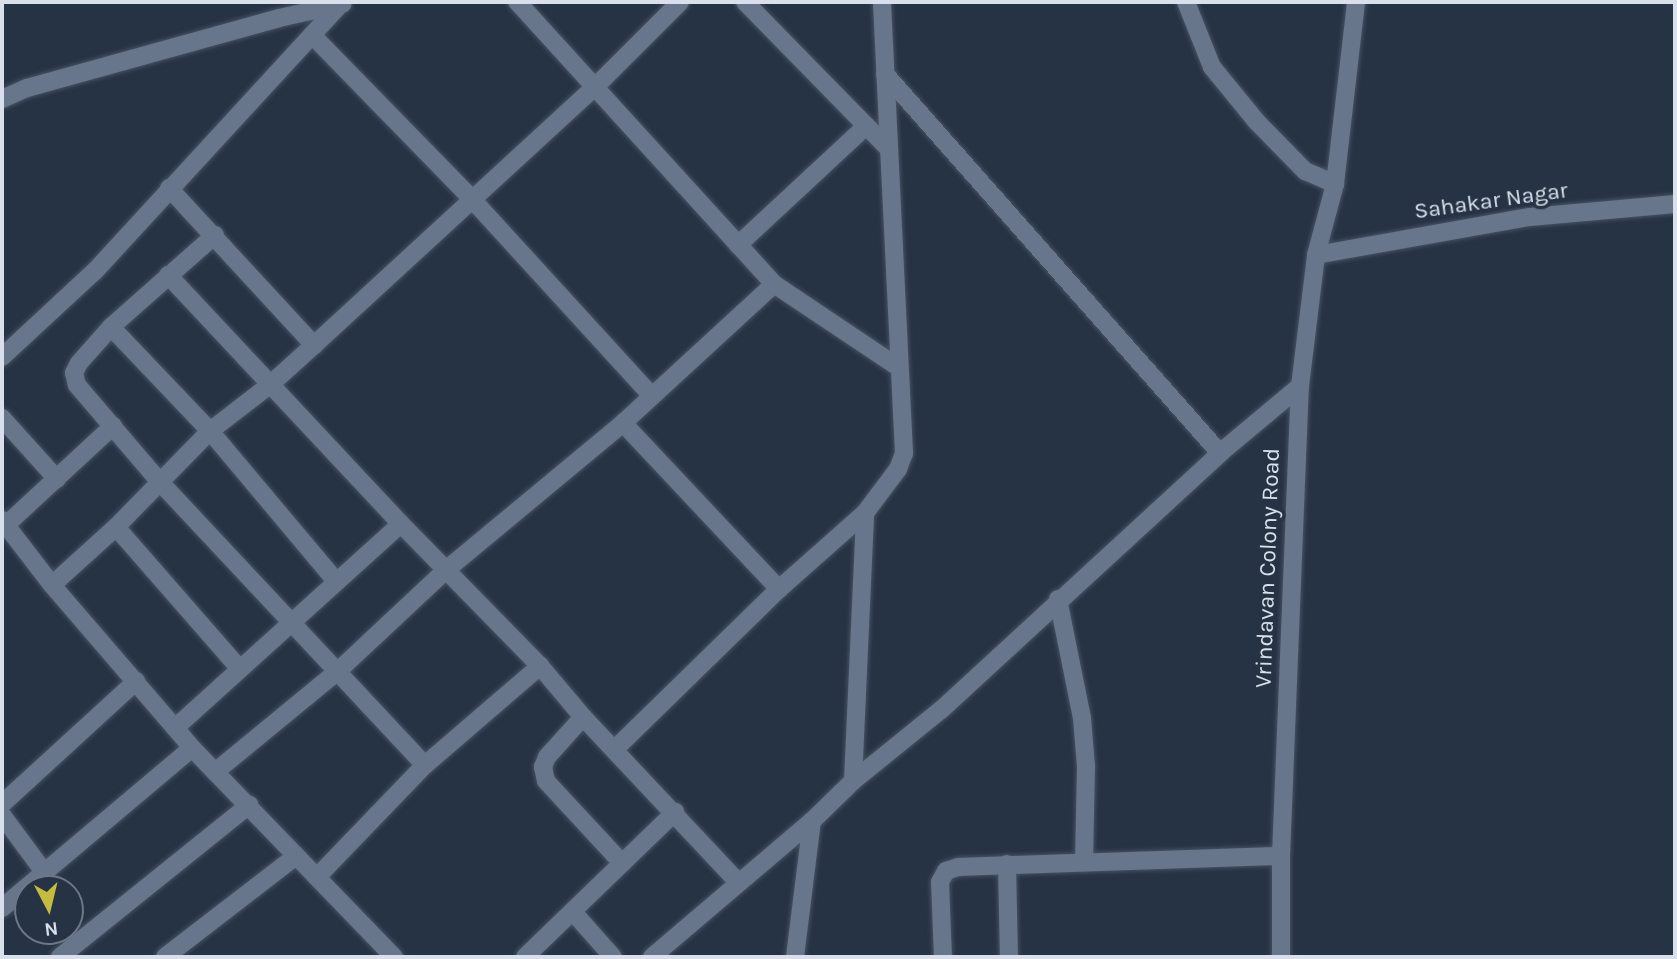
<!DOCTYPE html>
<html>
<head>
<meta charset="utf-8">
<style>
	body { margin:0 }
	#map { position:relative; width:1677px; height:959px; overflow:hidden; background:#263345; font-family:Karla,sans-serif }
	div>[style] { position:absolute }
	.roads { filter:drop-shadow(0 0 2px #465161) drop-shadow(0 0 2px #465161) }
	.minor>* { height:18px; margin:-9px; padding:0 9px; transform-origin:9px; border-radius:9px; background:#67768a }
	.tertiary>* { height:18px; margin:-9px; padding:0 9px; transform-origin:9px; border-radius:9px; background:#67768a }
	span { translate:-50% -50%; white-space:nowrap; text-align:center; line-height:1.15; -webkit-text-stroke:7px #263345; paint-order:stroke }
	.street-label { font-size:23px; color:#d7e0eb }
	.frame { position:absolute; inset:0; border:4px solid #d7e0eb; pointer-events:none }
	.north { position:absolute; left:14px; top:875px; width:70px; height:70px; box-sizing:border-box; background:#263345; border:2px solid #6d7887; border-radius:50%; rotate:173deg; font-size:19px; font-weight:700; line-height:28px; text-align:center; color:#d7e0eb }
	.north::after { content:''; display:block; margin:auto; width:24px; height:32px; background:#c4bc3e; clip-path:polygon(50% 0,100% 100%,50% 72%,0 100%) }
</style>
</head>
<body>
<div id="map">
	<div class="roads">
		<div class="minor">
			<i style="left:745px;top:2px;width:204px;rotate:45.6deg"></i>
			<i style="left:1186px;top:2px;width:70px;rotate:68.2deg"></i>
			<i style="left:1212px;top:67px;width:71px;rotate:50.7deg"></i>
			<i style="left:1257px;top:122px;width:69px;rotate:45.6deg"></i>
			<i style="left:1305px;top:171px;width:33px;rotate:23deg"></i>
			<i style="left:312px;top:35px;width:228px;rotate:45.7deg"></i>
			<i style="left:471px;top:198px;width:268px;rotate:47.6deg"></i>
			<i style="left:885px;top:74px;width:506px;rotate:48.53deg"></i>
			<i style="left:2px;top:99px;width:27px;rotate:-24deg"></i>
			<i style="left:27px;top:88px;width:262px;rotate:-15.5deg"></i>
			<i style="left:279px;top:18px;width:65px;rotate:-12.5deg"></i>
			<i style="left:169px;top:188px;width:214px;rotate:47.3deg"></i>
			<i style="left:215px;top:235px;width:139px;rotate:138.5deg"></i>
			<i style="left:111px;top:327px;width:48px;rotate:131.6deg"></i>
			<i style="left:79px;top:363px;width:11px;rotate:117deg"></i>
			<i style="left:74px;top:373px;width:12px;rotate:76deg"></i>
			<i style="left:77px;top:385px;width:126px;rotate:49.5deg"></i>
			<i style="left:159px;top:481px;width:389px;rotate:46.9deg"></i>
			<i style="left:738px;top:245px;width:175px;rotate:-42.9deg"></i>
			<i style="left:1316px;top:255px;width:217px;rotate:-10.1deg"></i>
			<i style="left:1530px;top:217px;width:146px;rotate:-5.1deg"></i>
			<i style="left:168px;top:275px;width:341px;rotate:46.9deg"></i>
			<i style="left:401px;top:524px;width:199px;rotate:45.6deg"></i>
			<i style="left:540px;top:666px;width:67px;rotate:49.9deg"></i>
			<i style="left:583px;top:717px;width:226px;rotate:46.8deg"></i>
			<i style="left:774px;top:284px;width:149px;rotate:33.8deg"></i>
			<i style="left:111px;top:327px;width:144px;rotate:46.4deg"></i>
			<i style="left:210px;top:431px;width:196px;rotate:50deg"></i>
			<i style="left:2px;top:357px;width:127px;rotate:-42.8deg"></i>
			<i style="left:95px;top:271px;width:362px;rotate:-47.4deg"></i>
			<i style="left:2px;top:418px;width:82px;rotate:48deg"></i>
			<i style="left:623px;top:423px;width:228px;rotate:46.8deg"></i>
			<i style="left:2px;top:520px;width:82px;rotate:52.4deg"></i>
			<i style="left:52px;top:585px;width:215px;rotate:49.3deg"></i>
			<i style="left:192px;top:748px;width:291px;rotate:46deg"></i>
			<i style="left:6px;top:525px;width:146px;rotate:-42.8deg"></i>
			<i style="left:116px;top:527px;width:187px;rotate:48.9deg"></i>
			<i style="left:52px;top:585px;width:86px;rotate:-42.2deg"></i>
			<i style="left:116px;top:527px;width:134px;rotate:-45.6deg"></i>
			<i style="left:210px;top:431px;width:78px;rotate:-37.7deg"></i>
			<i style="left:272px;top:383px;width:57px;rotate:-42.1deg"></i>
			<i style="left:314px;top:345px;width:381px;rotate:-42.6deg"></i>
			<i style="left:595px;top:87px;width:120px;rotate:-45deg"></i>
			<i style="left:1058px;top:599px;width:121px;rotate:78.6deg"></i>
			<i style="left:1082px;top:718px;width:49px;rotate:85.3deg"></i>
			<i style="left:1086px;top:767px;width:95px;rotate:91.2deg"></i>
			<i style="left:583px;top:717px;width:54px;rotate:132deg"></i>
			<i style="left:547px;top:757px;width:11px;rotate:112deg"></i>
			<i style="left:543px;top:767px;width:14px;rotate:78deg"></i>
			<i style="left:546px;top:781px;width:112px;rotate:47.2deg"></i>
			<i style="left:175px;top:728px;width:304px;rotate:-42.1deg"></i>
			<i style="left:616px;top:748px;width:228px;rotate:-44.3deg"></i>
			<i style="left:779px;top:589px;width:115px;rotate:-41.5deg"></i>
			<i style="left:215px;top:772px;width:159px;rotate:-39.4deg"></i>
			<i style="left:338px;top:671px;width:148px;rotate:-43.1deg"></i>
			<i style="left:446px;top:570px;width:230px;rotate:-39.7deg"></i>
			<i style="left:623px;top:423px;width:205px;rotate:-42.6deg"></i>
			<i style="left:774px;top:284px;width:382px;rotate:-132.3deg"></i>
			<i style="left:853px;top:781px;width:268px;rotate:-87.4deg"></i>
			<i style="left:865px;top:513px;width:55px;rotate:-53.1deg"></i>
			<i style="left:898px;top:469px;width:17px;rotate:-69deg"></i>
			<i style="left:904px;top:453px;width:452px;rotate:-92.8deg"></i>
			<i style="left:2px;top:804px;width:182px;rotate:-42.5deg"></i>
			<i style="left:2px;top:815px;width:71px;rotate:53.6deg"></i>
			<i style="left:1007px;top:864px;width:93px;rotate:88.8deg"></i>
			<i style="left:318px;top:876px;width:154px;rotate:-46.1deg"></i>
			<i style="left:425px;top:765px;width:152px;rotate:-40.7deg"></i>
			<i style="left:2px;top:908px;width:248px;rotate:-40.1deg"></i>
			<i style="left:573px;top:912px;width:60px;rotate:48.4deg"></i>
			<i style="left:60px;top:957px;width:243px;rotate:-38.8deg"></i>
			<i style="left:165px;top:957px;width:164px;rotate:-37.6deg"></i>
			<i style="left:525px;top:957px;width:209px;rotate:-44deg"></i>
			<i style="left:652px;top:957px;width:210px;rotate:-40.4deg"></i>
			<i style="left:812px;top:821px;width:57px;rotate:-44.3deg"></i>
			<i style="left:853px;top:781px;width:114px;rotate:-39deg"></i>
			<i style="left:942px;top:709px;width:378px;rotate:-42.6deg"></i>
			<i style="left:1220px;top:453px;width:104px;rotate:-39.9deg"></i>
			<i style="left:795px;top:957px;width:137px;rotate:-82.9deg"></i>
			<i style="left:943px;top:957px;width:75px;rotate:-92.3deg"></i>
			<i style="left:940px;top:882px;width:13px;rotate:-61deg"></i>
			<i style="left:946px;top:871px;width:13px;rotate:-18deg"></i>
			<i style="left:958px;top:867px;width:323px;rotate:-2deg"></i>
		</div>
		<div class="tertiary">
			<i style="left:1281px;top:957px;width:101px;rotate:-90deg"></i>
			<i style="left:1281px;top:856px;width:470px;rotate:-87.7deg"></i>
			<i style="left:1300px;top:386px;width:132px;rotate:-83deg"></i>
			<i style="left:1316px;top:255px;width:73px;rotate:-75deg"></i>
			<i style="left:1335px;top:184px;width:183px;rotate:-83.4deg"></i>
		</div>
	</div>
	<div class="street-label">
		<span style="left:1491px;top:201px;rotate:-8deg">Sahakar Nagar</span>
		<span style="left:1268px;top:568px;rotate:-88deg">Vrindavan Colony Road</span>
	</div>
	<div class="frame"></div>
	<div class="north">N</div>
</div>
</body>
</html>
